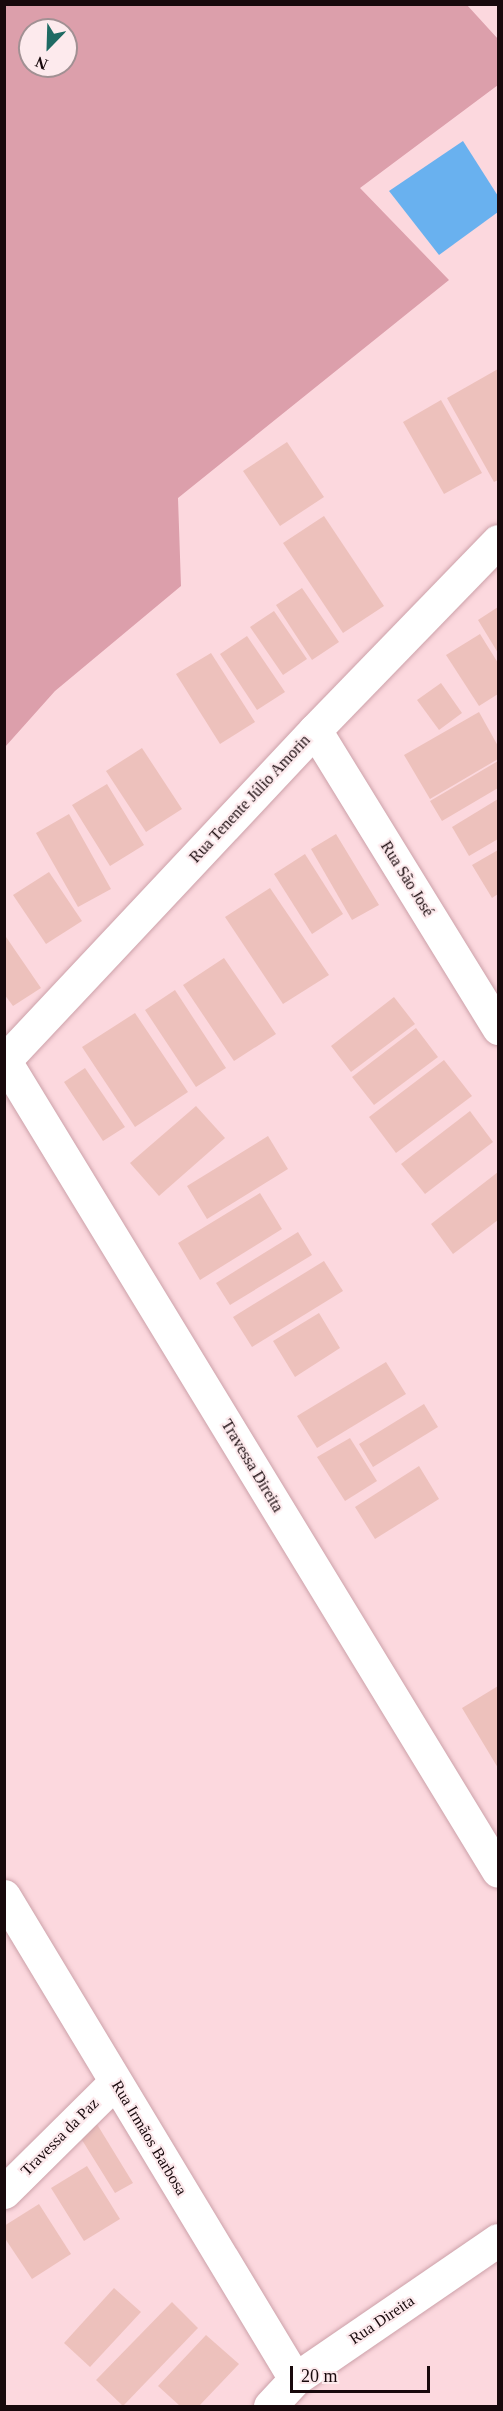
<!DOCTYPE html>
<html>
<head>
<meta charset="utf-8">
<style>
	body { margin:0 }
	#map { position:relative; width:503px; height:2411px; overflow:hidden; background:#fcd8de; font-family:"Times New Roman",serif }
	div>[style] { position:absolute }
	.green>* { inset:0; background:#dc9fab }
	.water>* { inset:0; background:#69b1ef }
	.building>* { inset:0; background:#edc1bc }
	.roads { filter:drop-shadow(0 0 2px #cca1a9) drop-shadow(0 0 2px #cca1a9) }
	.minor>* { height:33px; margin:-16.5px; padding:0 16.5px; transform-origin:16.5px; border-radius:16.5px; background:#fff }
	span { translate:-50% -50%; white-space:nowrap; text-align:center; line-height:1.15; -webkit-text-stroke:4.5px #fdeaed; paint-order:stroke }
	.street-label { font-size:16px; color:#18090c }
	.frame { position:absolute; inset:0; border:6px solid #18090c; pointer-events:none }
	.north { position:absolute; left:18px; top:18px; width:60px; height:60px; box-sizing:border-box; background:#fdeaed; border:2px solid #a19093; border-radius:50%; rotate:203deg; font-size:16px; font-weight:700; line-height:24px; text-align:center; color:#18090c }
	.north::after { content:''; display:block; margin:auto; width:21px; height:27px; background:#1f6a63; clip-path:polygon(50% 0,100% 100%,50% 72%,0 100%) }
	.scale { position:absolute; left:290px; top:2366px; width:140px; height:27px; box-sizing:border-box; border:3px solid #18090c; border-top:0; padding-left:8px; font-size:18px; line-height:21px; white-space:nowrap; color:#18090c; -webkit-text-stroke:4px #fdeaed; paint-order:stroke }
</style>
</head>
<body>
<div id="map">
	<div class="green">
		<i style="clip-path:polygon(evenodd,5px 4px,467px 5px,498px 39px,498px 85px,360px 188px,449px 280px,178px 498px,181px 586px,55px 691px,5px 747px,5px 4px,30px 30px,66px 30px,66px 66px,30px 66px,30px 30px)"></i>
	</div>
	<div class="water">
		<i style="clip-path:polygon(463px 141px,498px 196px,498px 212px,439px 255px,389px 191px)"></i>
	</div>
	<div class="building">
		<i style="clip-path:polygon(498px 369px,498px 480px,494px 482px,447px 398px)"></i>
		<i style="clip-path:polygon(441px 400px,482px 473px,444px 494px,403px 422px)"></i>
		<i style="clip-path:polygon(287px 442px,324px 497px,280px 526px,243px 471px)"></i>
		<i style="clip-path:polygon(324px 516px,384px 606px,343px 633px,283px 543px)"></i>
		<i style="clip-path:polygon(302px 588px,339px 642px,312px 660px,276px 605px)"></i>
		<i style="clip-path:polygon(498px 607px,498px 653px,478px 620px)"></i>
		<i style="clip-path:polygon(274px 611px,307px 659px,283px 675px,250px 627px)"></i>
		<i style="clip-path:polygon(480px 634px,498px 663px,498px 694px,479px 706px,446px 655px)"></i>
		<i style="clip-path:polygon(247px 636px,285px 692px,257px 710px,220px 654px)"></i>
		<i style="clip-path:polygon(211px 653px,255px 722px,220px 744px,176px 674px)"></i>
		<i style="clip-path:polygon(441px 683px,462px 713px,439px 730px,417px 700px)"></i>
		<i style="clip-path:polygon(479px 712px,498px 746px,498px 759px,430px 799px,404px 755px)"></i>
		<i style="clip-path:polygon(142px 748px,182px 809px,146px 832px,106px 771px)"></i>
		<i style="clip-path:polygon(498px 761px,498px 788px,442px 821px,430px 801px)"></i>
		<i style="clip-path:polygon(107px 784px,144px 845px,110px 866px,72px 805px)"></i>
		<i style="clip-path:polygon(498px 799px,498px 839px,469px 856px,452px 827px)"></i>
		<i style="clip-path:polygon(69px 814px,111px 889px,78px 907px,36px 833px)"></i>
		<i style="clip-path:polygon(336px 834px,379px 905px,352px 920px,311px 849px)"></i>
		<i style="clip-path:polygon(498px 850px,498px 894px,492px 898px,472px 865px)"></i>
		<i style="clip-path:polygon(305px 854px,343px 914px,312px 934px,274px 874px)"></i>
		<i style="clip-path:polygon(49px 872px,82px 921px,46px 944px,13px 895px)"></i>
		<i style="clip-path:polygon(270px 888px,329px 975px,283px 1004px,225px 917px)"></i>
		<i style="clip-path:polygon(4px 934px,41px 988px,13px 1006px,4px 994px)"></i>
		<i style="clip-path:polygon(224px 958px,276px 1034px,234px 1061px,183px 985px)"></i>
		<i style="clip-path:polygon(175px 990px,226px 1068px,196px 1087px,145px 1010px)"></i>
		<i style="clip-path:polygon(394px 997px,415px 1024px,351px 1072px,331px 1046px)"></i>
		<i style="clip-path:polygon(135px 1013px,188px 1092px,135px 1127px,82px 1047px)"></i>
		<i style="clip-path:polygon(416px 1028px,438px 1057px,374px 1105px,352px 1077px)"></i>
		<i style="clip-path:polygon(444px 1060px,472px 1096px,396px 1153px,369px 1117px)"></i>
		<i style="clip-path:polygon(85px 1068px,125px 1127px,103px 1141px,64px 1082px)"></i>
		<i style="clip-path:polygon(196px 1106px,225px 1138px,159px 1196px,130px 1163px)"></i>
		<i style="clip-path:polygon(470px 1111px,493px 1142px,425px 1194px,401px 1164px)"></i>
		<i style="clip-path:polygon(268px 1136px,288px 1169px,207px 1219px,187px 1186px)"></i>
		<i style="clip-path:polygon(498px 1172px,498px 1220px,453px 1254px,431px 1224px)"></i>
		<i style="clip-path:polygon(260px 1193px,282px 1229px,200px 1280px,178px 1243px)"></i>
		<i style="clip-path:polygon(298px 1232px,312px 1255px,230px 1305px,216px 1283px)"></i>
		<i style="clip-path:polygon(324px 1261px,343px 1291px,252px 1347px,233px 1317px)"></i>
		<i style="clip-path:polygon(319px 1313px,340px 1348px,295px 1377px,273px 1341px)"></i>
		<i style="clip-path:polygon(386px 1362px,406px 1394px,317px 1448px,297px 1416px)"></i>
		<i style="clip-path:polygon(424px 1404px,438px 1427px,373px 1467px,359px 1444px)"></i>
		<i style="clip-path:polygon(350px 1438px,377px 1481px,345px 1501px,317px 1457px)"></i>
		<i style="clip-path:polygon(419px 1466px,439px 1499px,375px 1539px,355px 1507px)"></i>
		<i style="clip-path:polygon(498px 1686px,498px 1768px,462px 1708px)"></i>
		<i style="clip-path:polygon(95px 2121px,133px 2183px,115px 2193px,77px 2132px)"></i>
		<i style="clip-path:polygon(87px 2166px,120px 2219px,84px 2241px,51px 2188px)"></i>
		<i style="clip-path:polygon(39px 2204px,71px 2254px,32px 2279px,4px 2237px,4px 2226px)"></i>
		<i style="clip-path:polygon(114px 2288px,141px 2312px,90px 2367px,64px 2343px)"></i>
		<i style="clip-path:polygon(172px 2302px,198px 2328px,123px 2406px,96px 2380px)"></i>
		<i style="clip-path:polygon(206px 2335px,239px 2364px,199px 2406px,180px 2406px,158px 2386px)"></i>
	</div>
	<div class="roads">
		<div class="minor">
			<i style="left:315px;top:730px;width:350px;rotate:58.4deg"></i>
			<i style="left:4px;top:1061px;width:454px;rotate:-46.8deg"></i>
			<i style="left:315px;top:730px;width:263px;rotate:-45.9deg"></i>
			<i style="left:5px;top:1061px;width:948px;rotate:58.67deg"></i>
			<i style="left:4px;top:1896px;width:564px;rotate:58.93deg"></i>
			<i style="left:4px;top:2192px;width:156px;rotate:-44.7deg"></i>
			<i style="left:270px;top:2406px;width:37px;rotate:-47deg"></i>
			<i style="left:295px;top:2379px;width:246px;rotate:-34.4deg"></i>
		</div>
	</div>
	<div class="street-label">
		<span style="left:250px;top:799px;rotate:-47deg">Rua Tenente Júlio Amorin</span>
		<span style="left:407px;top:879px;rotate:58deg">Rua São José</span>
		<span style="left:252px;top:1466px;rotate:59deg">Travessa Direita</span>
		<span style="left:60px;top:2137px;rotate:-45deg">Travessa da Paz</span>
		<span style="left:149px;top:2138px;rotate:59deg">Rua Irmãos Barbosa</span>
		<span style="left:382px;top:2320px;rotate:-34deg">Rua Direita</span>
	</div>
	<div class="frame"></div>
	<div class="north">N</div>
	<div class="scale">20 m</div>
</div>
</body>
</html>
